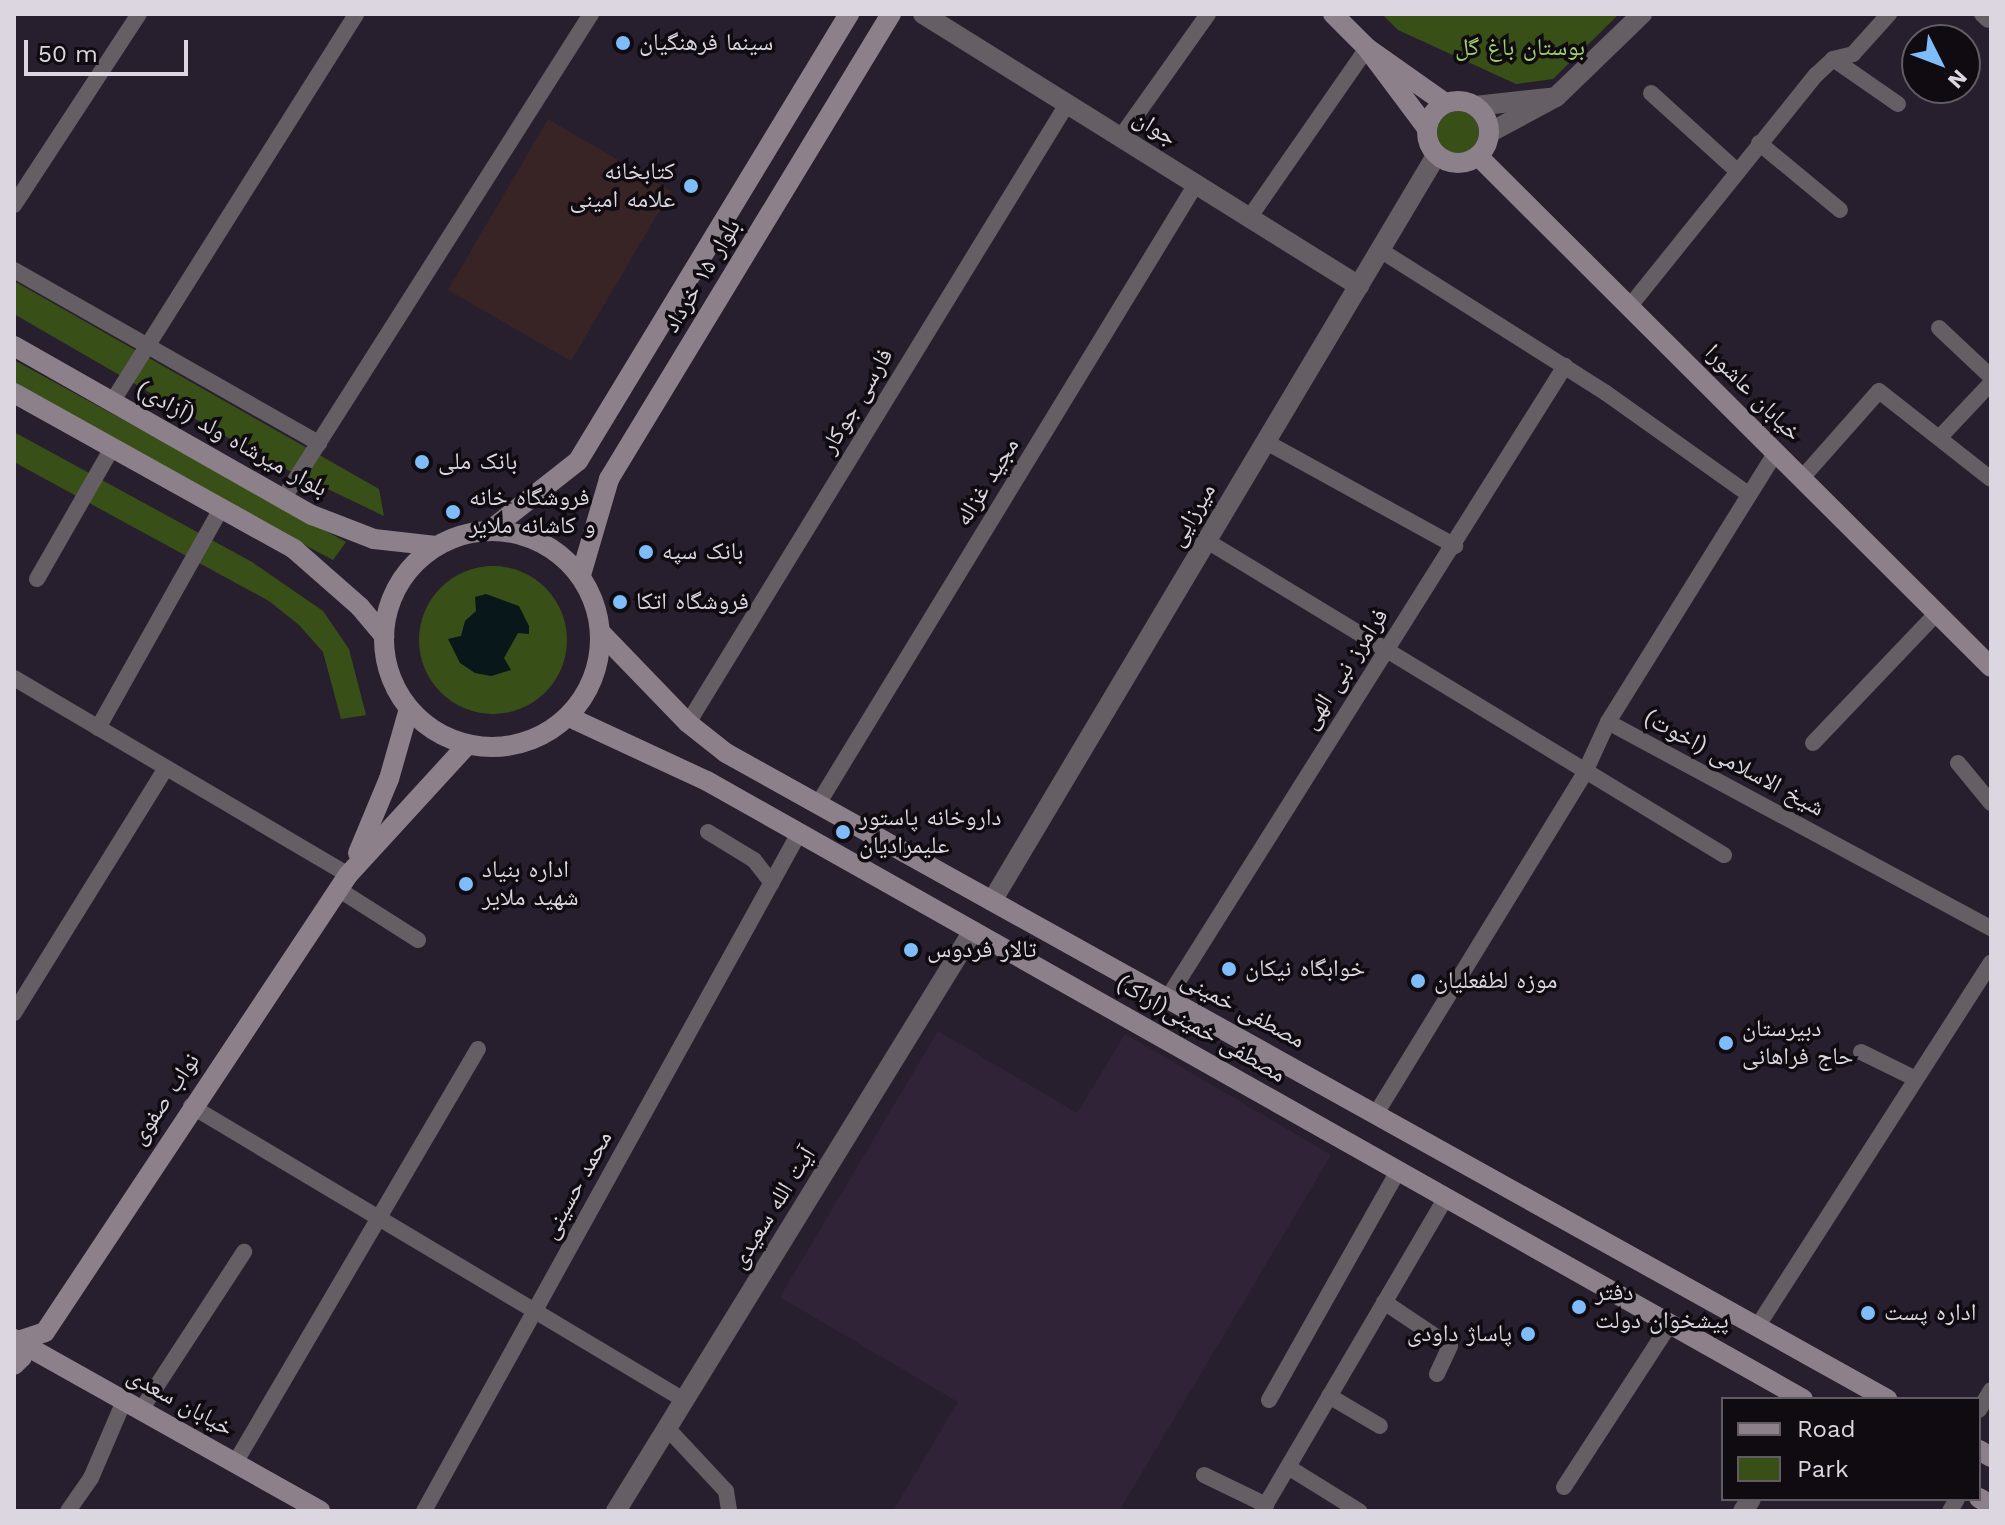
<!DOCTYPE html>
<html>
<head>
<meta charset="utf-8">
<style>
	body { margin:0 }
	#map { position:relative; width:2005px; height:1525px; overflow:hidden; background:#281f2e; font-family:"Work Sans","Noto Naskh Arabic",sans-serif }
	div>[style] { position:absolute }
	.built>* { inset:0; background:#302338 }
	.education>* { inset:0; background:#382425 }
	.green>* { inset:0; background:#385017 }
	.round { border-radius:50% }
	.water>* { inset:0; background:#081719 }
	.minor>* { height:16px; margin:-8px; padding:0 8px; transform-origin:8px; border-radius:8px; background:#665e65 }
	.tertiary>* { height:20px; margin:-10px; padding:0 10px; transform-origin:10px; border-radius:10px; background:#665e65 }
	.secondary>* { height:20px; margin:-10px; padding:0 10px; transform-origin:10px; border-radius:10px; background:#8c808a }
	.secondary>.ring { margin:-10px; padding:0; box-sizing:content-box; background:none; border:20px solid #8c808a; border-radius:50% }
	.dots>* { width:22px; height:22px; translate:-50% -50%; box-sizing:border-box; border:4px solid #0f0b11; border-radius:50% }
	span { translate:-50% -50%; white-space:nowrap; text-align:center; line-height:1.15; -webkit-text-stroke:7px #0f0b11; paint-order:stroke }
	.poi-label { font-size:24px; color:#dcd6e0 }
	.left { translate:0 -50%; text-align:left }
	.right { translate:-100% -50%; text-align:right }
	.park-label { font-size:24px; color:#a1cf6a }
	.street-label { font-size:24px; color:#dcd6e0 }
	.frame { position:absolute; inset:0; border:16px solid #dcd6e0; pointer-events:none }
	.legend { position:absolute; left:1721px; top:1397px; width:260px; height:104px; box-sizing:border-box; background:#0f0b11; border:2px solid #615c64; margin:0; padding:10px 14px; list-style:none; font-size:24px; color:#dcd6e0 }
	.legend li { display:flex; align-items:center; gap:16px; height:40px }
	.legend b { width:40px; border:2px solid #615c64 }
	.north { position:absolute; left:1901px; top:24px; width:80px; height:80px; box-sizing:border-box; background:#0f0b11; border:2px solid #615c64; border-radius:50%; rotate:132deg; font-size:22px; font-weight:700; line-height:32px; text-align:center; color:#dcd6e0 }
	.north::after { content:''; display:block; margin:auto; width:28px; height:36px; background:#7ebdf9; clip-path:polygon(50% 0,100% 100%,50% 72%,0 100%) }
	.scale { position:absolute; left:24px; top:40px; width:164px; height:36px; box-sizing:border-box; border:4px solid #dcd6e0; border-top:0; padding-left:10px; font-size:24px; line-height:28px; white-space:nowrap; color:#dcd6e0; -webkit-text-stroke:6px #0f0b11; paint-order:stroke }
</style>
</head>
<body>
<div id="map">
	<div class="built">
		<i style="clip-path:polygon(938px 1031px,1077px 1113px,1125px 1034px,1331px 1155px,1119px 1511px,893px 1511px,958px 1402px,780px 1297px)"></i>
	</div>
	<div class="education">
		<i style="clip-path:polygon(548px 119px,671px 191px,571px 361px,448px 290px)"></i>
	</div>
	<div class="green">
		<i style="clip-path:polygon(1382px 14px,1619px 14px,1553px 79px,1516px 84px,1398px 30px)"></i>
		<i class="round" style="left:1437px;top:111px;width:42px;height:42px"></i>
		<i style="clip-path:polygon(14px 281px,379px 489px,384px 516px,263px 458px,14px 314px)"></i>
		<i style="clip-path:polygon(14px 360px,346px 542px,333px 560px,256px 519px,14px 383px)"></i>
		<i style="clip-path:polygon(14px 432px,252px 562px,323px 611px,349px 649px,366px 715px,341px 719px,323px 652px,299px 625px,269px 601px,14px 462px)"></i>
		<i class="round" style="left:419px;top:566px;width:148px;height:148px"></i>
	</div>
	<div class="water">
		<i style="clip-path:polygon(486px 594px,519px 606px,529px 626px,529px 634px,518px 633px,504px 658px,511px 670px,491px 676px,475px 673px,460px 663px,448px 639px,461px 636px,465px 621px,476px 611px,475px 597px)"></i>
	</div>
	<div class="minor">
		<i style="left:1982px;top:14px;width:8px;rotate:45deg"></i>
		<i style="left:1833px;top:59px;width:79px;rotate:34.7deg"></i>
		<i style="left:1651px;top:93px;width:116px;rotate:42.2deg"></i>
		<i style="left:1120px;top:138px;width:152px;rotate:-54.6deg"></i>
		<i style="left:1759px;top:143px;width:105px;rotate:39.6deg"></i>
		<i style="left:14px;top:205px;width:228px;rotate:-56.8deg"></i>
		<i style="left:1249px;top:218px;width:207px;rotate:-55.2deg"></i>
		<i style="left:1380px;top:250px;width:267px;rotate:32.3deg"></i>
		<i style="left:1606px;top:393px;width:174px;rotate:35.4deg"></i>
		<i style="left:14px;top:270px;width:351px;rotate:29.6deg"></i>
		<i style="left:1630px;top:306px;width:297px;rotate:-51.2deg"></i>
		<i style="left:1816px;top:75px;width:23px;rotate:-43deg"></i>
		<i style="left:1833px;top:59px;width:21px;rotate:-14deg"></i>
		<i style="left:1853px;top:54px;width:54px;rotate:-48deg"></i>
		<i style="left:1939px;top:328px;width:71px;rotate:43.3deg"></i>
		<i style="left:112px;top:402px;width:458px;rotate:-57.8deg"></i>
		<i style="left:1941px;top:436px;width:73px;rotate:-46.7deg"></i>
		<i style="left:1266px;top:442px;width:216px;rotate:28.8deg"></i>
		<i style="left:1776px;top:452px;width:318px;rotate:121.9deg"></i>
		<i style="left:1608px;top:722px;width:435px;rotate:28.3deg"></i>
		<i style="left:1802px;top:478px;width:116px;rotate:-48.5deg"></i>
		<i style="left:1879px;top:391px;width:142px;rotate:38.2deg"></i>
		<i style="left:283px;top:499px;width:575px;rotate:-57.58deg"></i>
		<i style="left:1207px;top:541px;width:605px;rotate:31.27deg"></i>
		<i style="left:37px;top:579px;width:151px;rotate:-60.2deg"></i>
		<i style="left:14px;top:678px;width:388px;rotate:30.5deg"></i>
		<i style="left:688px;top:723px;width:726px;rotate:-58.52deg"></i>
		<i style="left:98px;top:728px;width:251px;rotate:-60.7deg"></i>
		<i style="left:1813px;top:743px;width:180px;rotate:-46.4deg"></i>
		<i style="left:1958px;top:763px;width:52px;rotate:50.5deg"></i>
		<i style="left:818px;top:804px;width:726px;rotate:-58.63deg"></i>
		<i style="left:708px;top:832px;width:54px;rotate:31.3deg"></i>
		<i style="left:754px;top:860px;width:29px;rotate:52deg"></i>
		<i style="left:338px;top:889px;width:95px;rotate:32.5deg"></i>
		<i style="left:1167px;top:999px;width:748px;rotate:-57.84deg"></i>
		<i style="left:14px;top:1013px;width:288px;rotate:-58.2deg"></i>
		<i style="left:1861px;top:1052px;width:61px;rotate:26.1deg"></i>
		<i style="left:191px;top:1106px;width:574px;rotate:30.81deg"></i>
		<i style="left:1377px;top:1112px;width:399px;rotate:-58.5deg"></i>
		<i style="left:1585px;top:772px;width:55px;rotate:-65.3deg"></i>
		<i style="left:1384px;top:1302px;width:79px;rotate:33.7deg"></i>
		<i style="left:1450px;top:1346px;width:31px;rotate:115deg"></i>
		<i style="left:1757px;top:1327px;width:433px;rotate:-57.3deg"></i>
		<i style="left:1329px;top:1396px;width:59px;rotate:30.5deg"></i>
		<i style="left:1269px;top:1400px;width:263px;rotate:-60.6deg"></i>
		<i style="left:141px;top:1410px;width:189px;rotate:-56.9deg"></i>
		<i style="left:1979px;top:1410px;width:23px;rotate:-59deg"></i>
		<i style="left:667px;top:1428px;width:86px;rotate:46.9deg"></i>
		<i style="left:726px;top:1491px;width:20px;rotate:81deg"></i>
		<i style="left:235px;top:1463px;width:480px;rotate:-59.6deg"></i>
		<i style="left:1288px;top:1467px;width:84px;rotate:31.8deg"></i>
		<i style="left:1204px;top:1475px;width:69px;rotate:25.8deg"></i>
		<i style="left:1564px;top:1487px;width:194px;rotate:-57deg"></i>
		<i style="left:68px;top:1511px;width:40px;rotate:-55.1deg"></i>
		<i style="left:91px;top:1478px;width:84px;rotate:-66.8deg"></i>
		<i style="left:424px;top:1511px;width:775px;rotate:-61.05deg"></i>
		<i style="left:1262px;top:1511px;width:363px;rotate:-59.6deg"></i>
		<i style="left:1950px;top:1511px;width:14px;rotate:-60deg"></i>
	</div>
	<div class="tertiary">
		<i style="left:923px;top:14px;width:514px;rotate:31.96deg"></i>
		<i style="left:1556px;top:97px;width:120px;rotate:-44deg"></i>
		<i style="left:1475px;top:106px;width:81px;rotate:-6.3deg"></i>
		<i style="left:1556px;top:97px;width:76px;rotate:151.8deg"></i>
		<i style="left:992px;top:901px;width:867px;rotate:-59.21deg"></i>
		<i style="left:616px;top:1511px;width:681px;rotate:-58.39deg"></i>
		<i style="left:1743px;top:1511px;width:14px;rotate:-56deg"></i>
	</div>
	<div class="secondary">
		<i style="left:1333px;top:14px;width:48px;rotate:45deg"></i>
		<i class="ring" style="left:1427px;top:101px;width:42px;height:42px"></i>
		<i style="left:1426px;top:127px;width:99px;rotate:-126.8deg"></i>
		<i style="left:1367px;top:48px;width:95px;rotate:35.2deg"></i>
		<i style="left:1478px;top:156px;width:724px;rotate:44.89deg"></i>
		<i style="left:14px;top:346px;width:343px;rotate:29.6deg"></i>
		<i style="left:312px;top:515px;width:66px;rotate:21.2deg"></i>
		<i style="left:374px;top:539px;width:62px;rotate:6.4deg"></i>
		<i style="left:14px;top:393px;width:321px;rotate:29.1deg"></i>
		<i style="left:294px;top:549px;width:88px;rotate:41.3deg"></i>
		<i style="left:360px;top:607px;width:38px;rotate:50deg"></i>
		<i class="ring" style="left:384px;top:531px;width:196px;height:196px"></i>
		<i style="left:489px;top:531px;width:113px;rotate:-38.2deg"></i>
		<i style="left:578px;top:461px;width:523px;rotate:-58.77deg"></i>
		<i style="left:581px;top:575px;width:100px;rotate:-73.7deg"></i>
		<i style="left:609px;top:479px;width:544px;rotate:-58.77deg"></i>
		<i style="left:601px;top:633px;width:125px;rotate:46deg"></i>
		<i style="left:688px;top:723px;width:48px;rotate:38.3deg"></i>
		<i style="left:726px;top:753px;width:1329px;rotate:29.09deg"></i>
		<i style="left:569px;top:717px;width:152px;rotate:24.9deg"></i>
		<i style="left:707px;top:781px;width:1258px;rotate:29.42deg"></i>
		<i style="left:358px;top:853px;width:80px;rotate:-67.3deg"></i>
		<i style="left:389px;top:779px;width:73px;rotate:-74.1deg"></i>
		<i style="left:14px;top:1339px;width:351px;rotate:29.3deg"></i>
		<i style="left:14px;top:1365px;width:11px;rotate:-45deg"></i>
		<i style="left:22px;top:1357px;width:16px;rotate:-104deg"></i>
		<i style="left:18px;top:1341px;width:28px;rotate:-18deg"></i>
		<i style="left:45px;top:1332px;width:548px;rotate:-56.45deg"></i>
		<i style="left:348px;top:875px;width:176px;rotate:-47.5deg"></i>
		<i style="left:1979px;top:1450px;width:14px;rotate:30deg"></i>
		<i style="left:1979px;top:1498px;width:14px;rotate:30deg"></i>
	</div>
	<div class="dots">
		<i style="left:623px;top:43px;background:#7ebdf9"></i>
		<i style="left:691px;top:186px;background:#7ebdf9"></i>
		<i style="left:422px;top:462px;background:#7ebdf9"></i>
		<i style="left:453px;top:512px;background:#7ebdf9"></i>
		<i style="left:646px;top:552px;background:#7ebdf9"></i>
		<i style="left:620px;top:602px;background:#7ebdf9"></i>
		<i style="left:843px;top:832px;background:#7ebdf9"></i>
		<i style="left:466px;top:884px;background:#7ebdf9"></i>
		<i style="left:911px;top:950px;background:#7ebdf9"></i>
		<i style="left:1229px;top:969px;background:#7ebdf9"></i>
		<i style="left:1418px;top:981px;background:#7ebdf9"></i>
		<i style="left:1726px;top:1043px;background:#7ebdf9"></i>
		<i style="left:1579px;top:1307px;background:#7ebdf9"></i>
		<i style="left:1868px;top:1313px;background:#7ebdf9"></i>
		<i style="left:1528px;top:1334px;background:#7ebdf9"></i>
	</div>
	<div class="poi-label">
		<span class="left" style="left:639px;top:43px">سینما فرهنگیان</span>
		<span class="right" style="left:675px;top:186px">کتابخانه<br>علامه امینی</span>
		<span class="left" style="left:438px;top:462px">بانک ملی</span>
		<span class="left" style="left:469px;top:512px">فروشگاه خانه<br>و کاشانه ملایر</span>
		<span class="left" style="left:662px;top:552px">بانک سپه</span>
		<span class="left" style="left:636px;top:602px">فروشگاه اتکا</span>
		<span class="left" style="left:859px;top:832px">داروخانه پاستور<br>علیمرادیان</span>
		<span class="left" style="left:482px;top:884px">اداره بنیاد<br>شهید ملایر</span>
		<span class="left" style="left:927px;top:950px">تالار فردوس</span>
		<span class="left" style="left:1245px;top:969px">خوابگاه نیکان</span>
		<span class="left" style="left:1434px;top:981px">موزه لطفعلیان</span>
		<span class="left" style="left:1742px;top:1043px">دبیرستان<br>حاج فراهانی</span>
		<span class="left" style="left:1595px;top:1307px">دفتر<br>پیشخوان دولت</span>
		<span class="left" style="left:1884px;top:1313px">اداره پست</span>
		<span class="right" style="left:1512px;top:1334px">پاساژ داودی</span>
	</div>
	<div class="park-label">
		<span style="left:1520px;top:48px">بوستان باغ گل</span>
	</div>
	<div class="street-label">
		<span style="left:1155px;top:128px;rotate:32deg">جوان</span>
		<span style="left:702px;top:276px;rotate:-59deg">بلوار ۱۵ خرداد</span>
		<span style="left:1753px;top:393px;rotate:45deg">خیابان عاشورا</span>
		<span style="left:857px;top:401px;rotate:-59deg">فارسی جوکار</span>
		<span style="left:232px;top:439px;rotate:29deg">بلوار میرشاه ولد (آزادی)</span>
		<span style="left:987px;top:482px;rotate:-58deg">مجید غزاله</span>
		<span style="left:1192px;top:515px;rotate:-59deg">میرزایی</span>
		<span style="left:1345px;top:669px;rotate:-57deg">فرامرز نبی الهی</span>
		<span style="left:1734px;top:763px;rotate:28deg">شیخ الاسلامی (اخوت)</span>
		<span style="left:1243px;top:1010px;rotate:28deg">مصطفی خمینی</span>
		<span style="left:1201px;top:1029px;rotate:30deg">مصطفی خمینی(اراک)</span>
		<span style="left:165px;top:1099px;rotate:-56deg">نواب صفوی</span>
		<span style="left:577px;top:1185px;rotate:-61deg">محمد حسینی</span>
		<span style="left:773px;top:1208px;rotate:-58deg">آیت الله سعیدی</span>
		<span style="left:180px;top:1402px;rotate:29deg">خیابان سعدی</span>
	</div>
	<div class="frame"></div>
	<ul class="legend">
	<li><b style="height:10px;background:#8c808a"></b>Road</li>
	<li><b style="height:22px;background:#385017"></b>Park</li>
	</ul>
	<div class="north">N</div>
	<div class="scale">50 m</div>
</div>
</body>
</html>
